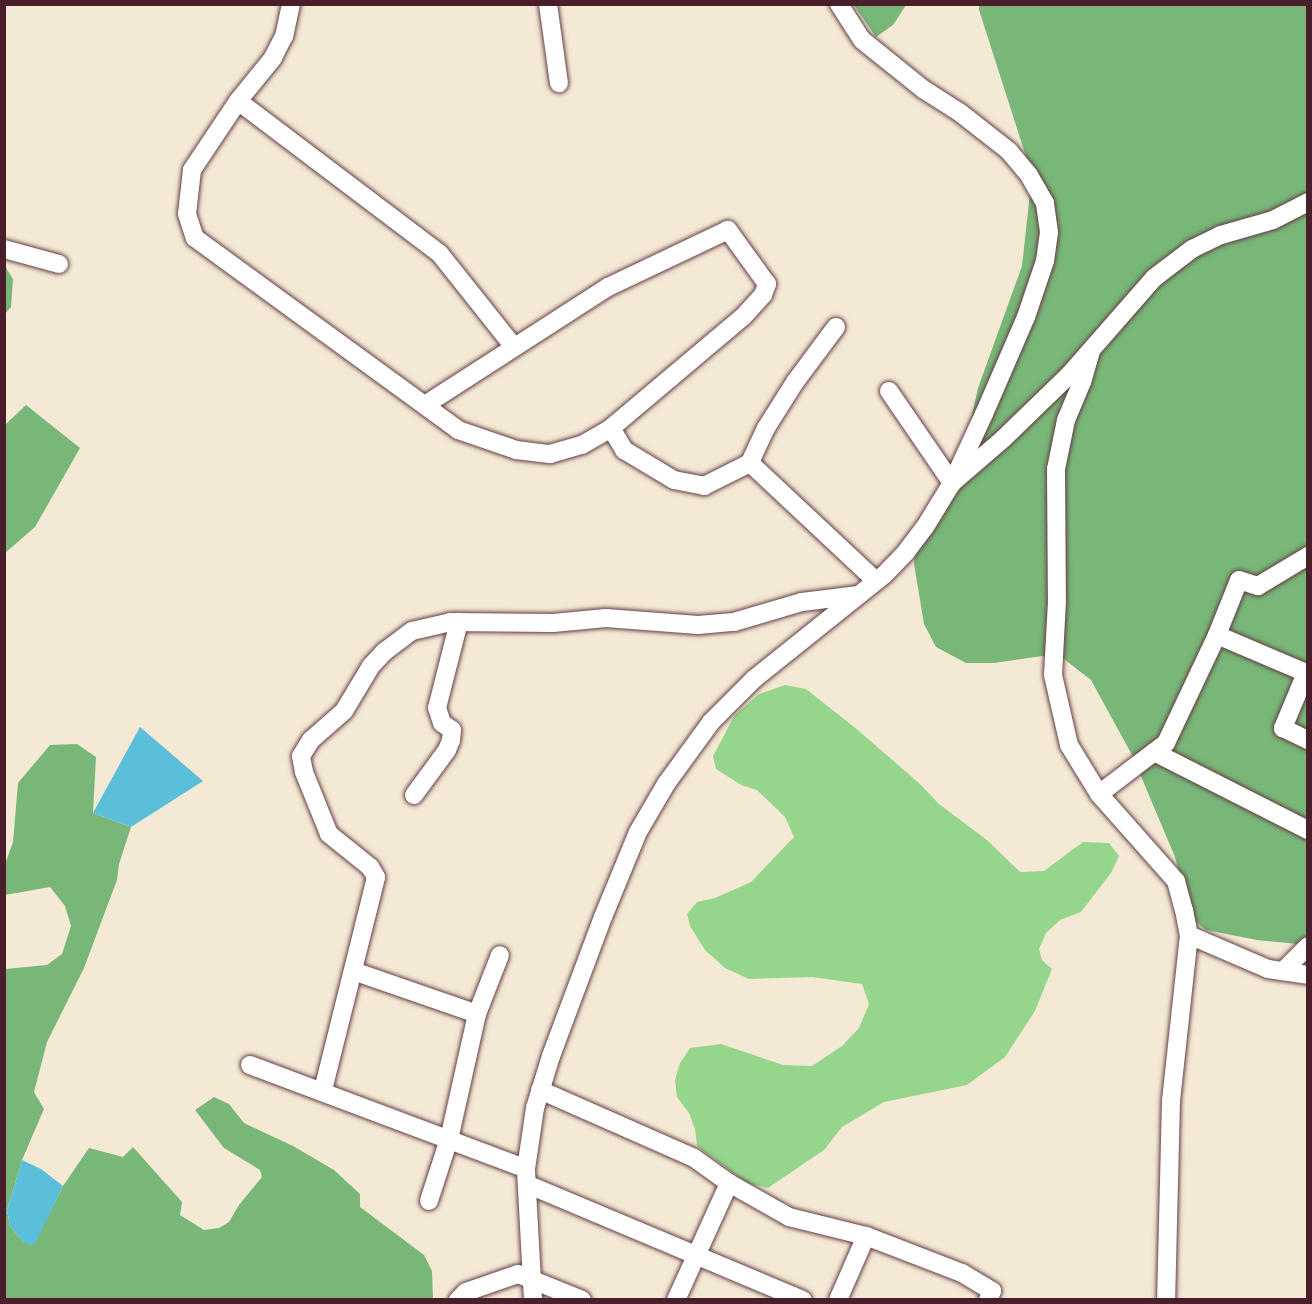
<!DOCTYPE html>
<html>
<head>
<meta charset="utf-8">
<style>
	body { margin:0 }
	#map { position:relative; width:1312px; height:1304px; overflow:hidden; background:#f4e9d4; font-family:"Architects Daughter",sans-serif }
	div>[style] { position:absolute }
	.green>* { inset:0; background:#96d68c }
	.forest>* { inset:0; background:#78b778 }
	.water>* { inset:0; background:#5bbfd9 }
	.roads { filter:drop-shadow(0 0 2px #643d44) drop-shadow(0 0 2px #643d44) }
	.minor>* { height:18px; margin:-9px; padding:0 9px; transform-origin:9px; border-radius:9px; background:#fff }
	span { translate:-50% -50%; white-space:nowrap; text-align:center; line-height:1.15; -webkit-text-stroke:6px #fff; paint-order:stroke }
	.frame { position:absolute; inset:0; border:6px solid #4a1f2b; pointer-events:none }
</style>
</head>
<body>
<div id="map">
	<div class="green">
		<i style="clip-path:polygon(785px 685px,806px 689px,859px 731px,920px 784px,939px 804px,987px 840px,1020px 872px,1044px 871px,1083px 842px,1109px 843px,1119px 856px,1111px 873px,1081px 912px,1060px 920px,1046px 933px,1039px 949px,1042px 960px,1052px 969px,1035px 1011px,1005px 1057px,967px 1085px,884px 1102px,842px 1127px,824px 1150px,768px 1188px,747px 1183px,697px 1146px,695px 1129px,689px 1113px,677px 1097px,675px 1080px,680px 1063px,690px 1048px,721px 1044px,783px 1065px,812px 1066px,842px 1046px,859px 1028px,869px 1004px,862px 984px,812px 977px,749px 979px,725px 968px,705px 950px,690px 926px,687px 914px,697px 902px,715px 898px,751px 882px,794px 837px,785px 817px,757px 790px,741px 785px,716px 769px,713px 756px,734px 716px,759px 694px)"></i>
	</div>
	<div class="forest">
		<i style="clip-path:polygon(854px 5px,906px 5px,893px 25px,876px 37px)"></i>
		<i style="clip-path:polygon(979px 5px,1307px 5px,1307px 945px,1257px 940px,1206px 930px,1191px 918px,1175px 857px,1132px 755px,1091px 680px,1064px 659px,1050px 655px,994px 663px,966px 663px,936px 647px,924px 624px,914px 564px,917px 522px,963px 456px,978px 388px,1022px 266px,1032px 175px,979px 10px)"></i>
		<i style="clip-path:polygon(5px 266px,13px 279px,11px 307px,5px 314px)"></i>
		<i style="clip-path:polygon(26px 405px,80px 448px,35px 527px,5px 553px,5px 425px)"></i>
		<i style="clip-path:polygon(77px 744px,96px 757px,93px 813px,131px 827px,119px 864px,117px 880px,84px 968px,47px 1042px,34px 1092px,44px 1109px,22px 1160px,7px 1210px,10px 1226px,24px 1243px,35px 1243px,63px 1186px,89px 1148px,123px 1157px,133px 1147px,182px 1202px,180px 1215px,204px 1230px,219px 1228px,229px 1222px,239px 1205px,262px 1177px,260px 1170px,224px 1148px,195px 1110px,214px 1097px,229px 1104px,244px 1123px,293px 1146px,334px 1170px,360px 1194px,360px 1207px,424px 1255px,432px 1271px,433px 1299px,5px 1299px,5px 969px,47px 965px,62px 954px,71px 926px,65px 906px,50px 887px,5px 895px,5px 864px,13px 842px,18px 783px,50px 745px)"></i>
	</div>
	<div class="water">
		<i style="clip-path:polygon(140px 727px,203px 781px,131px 827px,93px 813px)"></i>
		<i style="clip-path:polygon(22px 1160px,41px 1169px,63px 1186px,35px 1244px,30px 1245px,24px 1243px,10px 1226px,7px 1210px)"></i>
	</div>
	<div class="roads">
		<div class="minor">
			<i style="left:291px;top:4px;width:33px;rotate:102deg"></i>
			<i style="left:284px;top:36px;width:25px;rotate:117deg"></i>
			<i style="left:273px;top:58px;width:55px;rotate:129.1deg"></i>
			<i style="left:238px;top:101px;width:83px;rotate:123.7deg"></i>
			<i style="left:192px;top:170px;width:44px;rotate:96.5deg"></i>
			<i style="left:187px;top:214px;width:25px;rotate:72deg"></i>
			<i style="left:195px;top:238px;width:326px;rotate:36.1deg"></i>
			<i style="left:458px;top:430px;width:61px;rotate:19deg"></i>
			<i style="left:516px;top:450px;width:34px;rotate:7deg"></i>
			<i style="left:550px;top:454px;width:33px;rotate:-16deg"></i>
			<i style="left:582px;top:445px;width:34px;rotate:-30deg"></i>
			<i style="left:611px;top:428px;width:172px;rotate:-40.1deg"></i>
			<i style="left:743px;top:317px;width:30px;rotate:-48deg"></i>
			<i style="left:763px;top:295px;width:12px;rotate:-70deg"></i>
			<i style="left:767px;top:284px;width:67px;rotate:-125.8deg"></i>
			<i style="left:728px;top:230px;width:133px;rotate:154.6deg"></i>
			<i style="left:608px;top:287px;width:218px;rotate:147.2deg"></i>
			<i style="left:548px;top:4px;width:80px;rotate:82.1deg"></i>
			<i style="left:238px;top:101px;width:253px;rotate:37.1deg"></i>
			<i style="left:440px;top:254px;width:119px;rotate:51.5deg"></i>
			<i style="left:4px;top:249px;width:57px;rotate:15.3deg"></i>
			<i style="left:836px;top:327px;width:69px;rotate:126.7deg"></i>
			<i style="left:795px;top:382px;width:54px;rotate:122.2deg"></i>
			<i style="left:766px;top:428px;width:38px;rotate:115deg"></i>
			<i style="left:750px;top:463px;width:173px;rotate:43.1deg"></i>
			<i style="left:1091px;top:351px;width:32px;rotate:106deg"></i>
			<i style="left:1082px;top:382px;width:41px;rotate:112.8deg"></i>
			<i style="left:1066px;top:420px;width:50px;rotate:101.5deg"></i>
			<i style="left:1056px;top:469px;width:132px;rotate:89.6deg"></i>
			<i style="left:1057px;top:601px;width:74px;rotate:93.1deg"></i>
			<i style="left:1053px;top:675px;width:72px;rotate:77.1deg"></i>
			<i style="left:1069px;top:745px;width:57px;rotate:58.5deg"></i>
			<i style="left:1099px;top:794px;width:116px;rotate:48.5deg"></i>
			<i style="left:1176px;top:881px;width:30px;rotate:75deg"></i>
			<i style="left:1184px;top:910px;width:25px;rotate:79deg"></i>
			<i style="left:1189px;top:935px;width:166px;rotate:96.2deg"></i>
			<i style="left:1171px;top:1100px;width:200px;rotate:91.4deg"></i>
			<i style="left:889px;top:391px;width:112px;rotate:55.6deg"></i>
			<i style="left:952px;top:483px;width:67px;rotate:-40.8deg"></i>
			<i style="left:1003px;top:439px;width:93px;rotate:-44.1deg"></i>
			<i style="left:1070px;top:374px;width:128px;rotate:-48.8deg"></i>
			<i style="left:1154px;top:278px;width:48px;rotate:-37.3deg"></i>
			<i style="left:1192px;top:249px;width:32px;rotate:-26deg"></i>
			<i style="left:1221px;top:235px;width:54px;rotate:-16.1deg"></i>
			<i style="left:1273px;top:220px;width:39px;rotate:-27deg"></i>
			<i style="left:611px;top:428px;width:26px;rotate:59deg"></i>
			<i style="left:624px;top:450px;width:58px;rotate:31deg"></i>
			<i style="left:674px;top:480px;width:31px;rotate:11deg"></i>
			<i style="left:704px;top:486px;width:51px;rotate:-26.6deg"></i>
			<i style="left:1217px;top:635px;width:59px;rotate:-68.2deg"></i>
			<i style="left:1239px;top:580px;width:20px;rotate:18deg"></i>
			<i style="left:1258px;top:586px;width:58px;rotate:-31deg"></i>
			<i style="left:1154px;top:752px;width:173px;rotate:26.9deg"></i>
			<i style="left:1099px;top:794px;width:84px;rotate:-37.3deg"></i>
			<i style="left:1166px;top:743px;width:119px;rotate:-64.7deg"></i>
			<i style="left:1217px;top:635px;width:97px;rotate:23.1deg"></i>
			<i style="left:1306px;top:673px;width:60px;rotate:112.7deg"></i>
			<i style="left:1283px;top:728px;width:28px;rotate:26deg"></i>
			<i style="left:414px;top:795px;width:56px;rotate:-53.7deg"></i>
			<i style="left:447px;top:750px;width:11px;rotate:-68deg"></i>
			<i style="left:451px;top:740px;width:10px;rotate:-84deg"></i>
			<i style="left:452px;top:730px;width:12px;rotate:-145deg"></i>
			<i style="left:442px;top:723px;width:16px;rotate:-108deg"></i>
			<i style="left:437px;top:708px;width:89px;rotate:-75.7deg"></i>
			<i style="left:1189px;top:935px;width:86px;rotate:23.3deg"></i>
			<i style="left:1268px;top:969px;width:40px;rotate:8.5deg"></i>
			<i style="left:353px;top:971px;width:131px;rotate:19.1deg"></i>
			<i style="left:477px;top:1014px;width:128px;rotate:102.6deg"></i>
			<i style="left:449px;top:1139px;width:65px;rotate:107.9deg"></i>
			<i style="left:1283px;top:971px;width:35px;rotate:-45deg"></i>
			<i style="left:477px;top:1014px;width:63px;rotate:-68.7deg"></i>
			<i style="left:250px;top:1065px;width:295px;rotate:20.6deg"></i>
			<i style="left:323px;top:1090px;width:219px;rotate:-76deg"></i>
			<i style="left:376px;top:877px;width:12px;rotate:-121deg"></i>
			<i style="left:370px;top:867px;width:53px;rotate:-141.2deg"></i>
			<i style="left:329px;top:834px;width:67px;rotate:-112deg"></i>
			<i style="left:304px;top:772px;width:16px;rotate:-101deg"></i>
			<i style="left:301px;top:756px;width:19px;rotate:-58deg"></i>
			<i style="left:311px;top:740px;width:44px;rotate:-41.3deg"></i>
			<i style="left:344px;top:711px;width:52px;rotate:-59deg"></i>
			<i style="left:371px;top:666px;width:19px;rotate:-47deg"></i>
			<i style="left:384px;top:652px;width:35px;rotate:-37deg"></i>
			<i style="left:412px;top:631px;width:39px;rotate:-13deg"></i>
			<i style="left:450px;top:622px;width:103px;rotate:0.6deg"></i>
			<i style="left:553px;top:623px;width:53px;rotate:-5.4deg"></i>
			<i style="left:606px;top:618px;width:92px;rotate:4.4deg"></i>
			<i style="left:698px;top:625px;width:36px;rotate:-5deg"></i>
			<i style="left:734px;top:622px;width:71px;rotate:-16.4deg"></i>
			<i style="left:802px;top:602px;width:57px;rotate:-7deg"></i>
			<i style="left:540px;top:1090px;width:168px;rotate:23.8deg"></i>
			<i style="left:694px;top:1158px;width:43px;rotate:35.5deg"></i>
			<i style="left:729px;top:1183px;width:69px;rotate:29.5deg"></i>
			<i style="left:789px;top:1217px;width:79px;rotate:13.9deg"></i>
			<i style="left:866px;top:1236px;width:103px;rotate:21.1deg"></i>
			<i style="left:962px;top:1273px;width:35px;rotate:31deg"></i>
			<i style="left:992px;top:1291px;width:10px;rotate:114deg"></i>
			<i style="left:529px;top:1185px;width:297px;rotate:22.8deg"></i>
			<i style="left:458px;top:1300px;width:11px;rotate:-45deg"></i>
			<i style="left:466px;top:1292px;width:55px;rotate:-19.1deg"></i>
			<i style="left:518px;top:1274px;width:69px;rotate:22.1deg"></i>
			<i style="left:533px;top:1300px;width:131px;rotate:-93.1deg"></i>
			<i style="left:526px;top:1169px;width:62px;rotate:-81.6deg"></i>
			<i style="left:535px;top:1108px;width:54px;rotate:-72.9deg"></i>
			<i style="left:551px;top:1056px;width:148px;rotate:-69.5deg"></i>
			<i style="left:603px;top:917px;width:92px;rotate:-67.6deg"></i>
			<i style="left:638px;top:832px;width:56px;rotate:-59.7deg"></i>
			<i style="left:666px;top:784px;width:77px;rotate:-54deg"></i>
			<i style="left:711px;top:722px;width:61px;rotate:-45deg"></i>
			<i style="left:754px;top:679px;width:166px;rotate:-38.7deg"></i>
			<i style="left:884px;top:575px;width:32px;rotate:-46deg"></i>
			<i style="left:906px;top:552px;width:31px;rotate:-53deg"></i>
			<i style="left:925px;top:527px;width:52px;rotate:-58.5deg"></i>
			<i style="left:952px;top:483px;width:76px;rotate:-65.1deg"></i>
			<i style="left:984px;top:414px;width:106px;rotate:-66.6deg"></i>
			<i style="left:1026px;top:317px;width:59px;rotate:-71.3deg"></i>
			<i style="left:1045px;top:261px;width:29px;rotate:-82deg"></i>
			<i style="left:1049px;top:232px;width:29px;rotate:-98deg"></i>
			<i style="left:1045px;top:203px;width:32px;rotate:-120deg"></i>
			<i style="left:1029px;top:175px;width:31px;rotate:-130deg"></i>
			<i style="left:1009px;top:151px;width:63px;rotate:-142deg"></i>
			<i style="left:959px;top:112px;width:43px;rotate:-147.4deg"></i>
			<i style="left:923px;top:89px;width:78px;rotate:-141.2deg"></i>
			<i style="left:862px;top:40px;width:43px;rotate:-122.6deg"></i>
			<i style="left:676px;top:1300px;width:128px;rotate:-65.6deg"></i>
			<i style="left:838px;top:1300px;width:70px;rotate:-66.4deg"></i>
		</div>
	</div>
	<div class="frame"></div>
</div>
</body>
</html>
